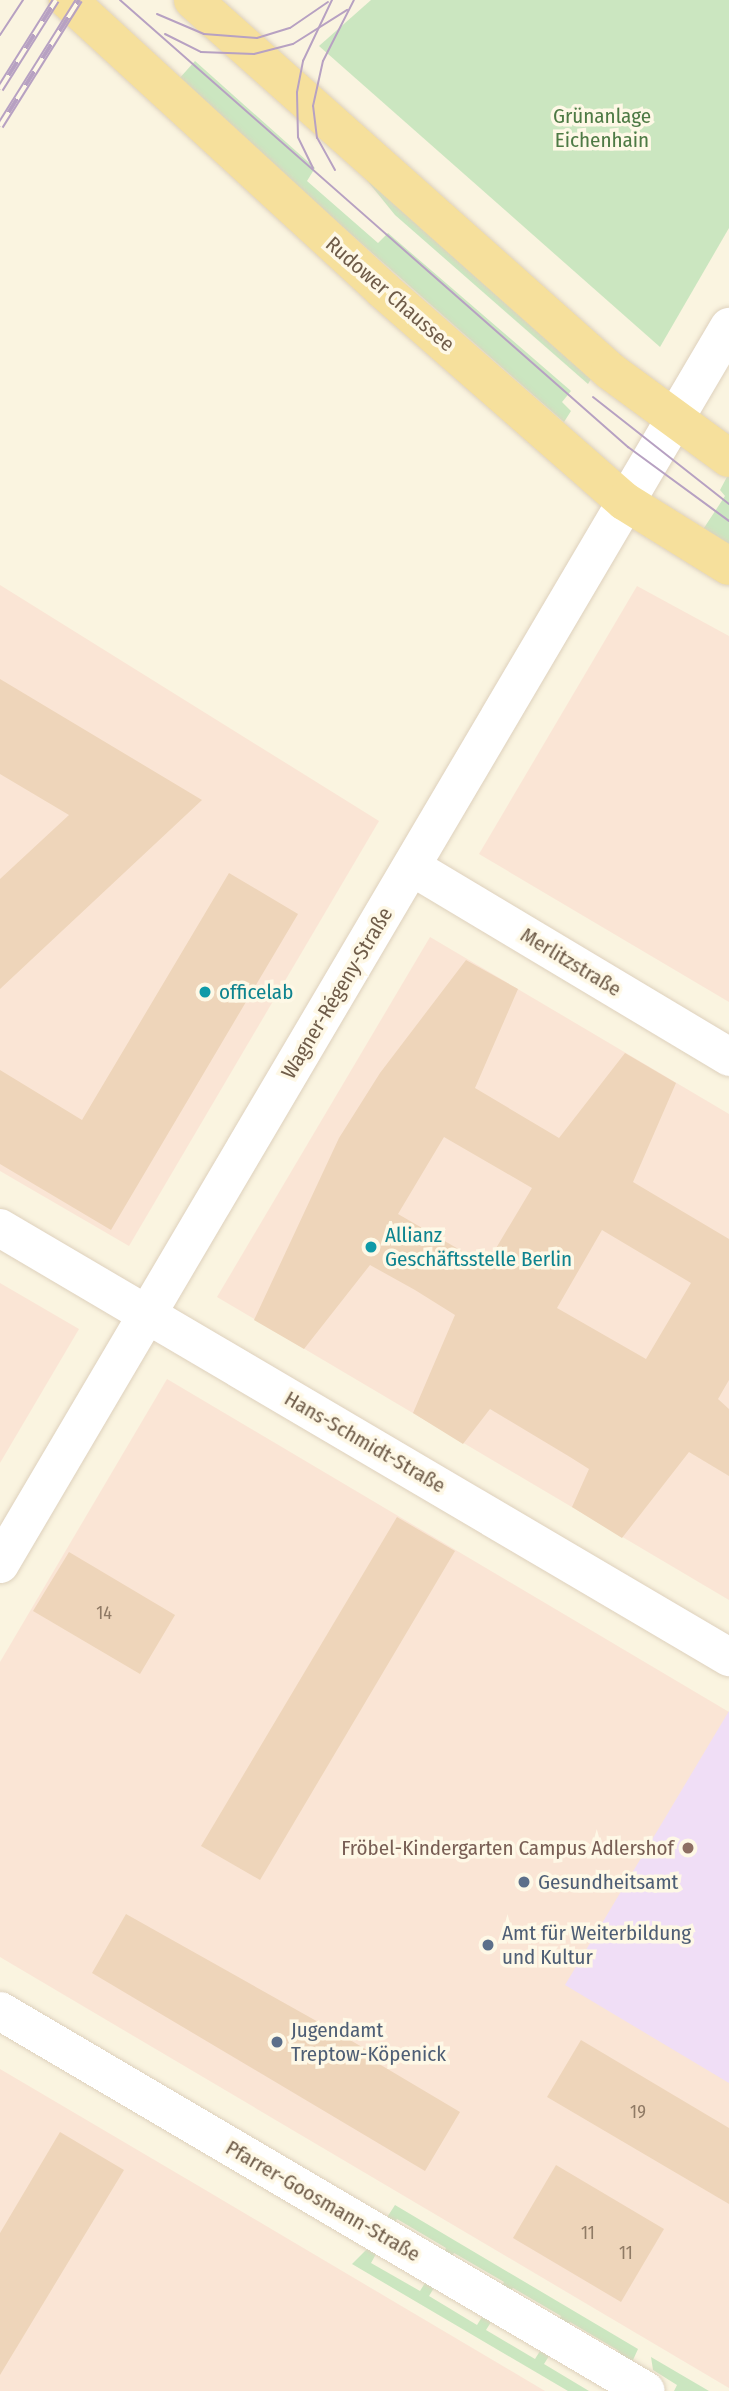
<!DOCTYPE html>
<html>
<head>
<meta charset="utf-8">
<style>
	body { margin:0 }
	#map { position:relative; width:729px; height:2391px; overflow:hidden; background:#faf4e0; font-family:"Fira Sans Condensed",sans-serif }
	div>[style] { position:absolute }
	.commercial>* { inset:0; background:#fae5d5 }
	.education>* { inset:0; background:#f0def6 }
	.green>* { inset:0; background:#cbe6c0 }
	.building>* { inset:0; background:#eed5ba }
	.roads { filter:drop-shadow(0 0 2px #ded1bd) drop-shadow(0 0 2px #ded1bd) }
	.minor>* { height:38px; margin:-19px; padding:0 19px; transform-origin:19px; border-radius:19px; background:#fff }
	.major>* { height:38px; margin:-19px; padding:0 19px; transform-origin:19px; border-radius:19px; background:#f6e09c }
	.tram>* { height:2px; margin:-1px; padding:0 1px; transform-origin:1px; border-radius:1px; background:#b7a1c2 }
	.rail>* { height:8px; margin-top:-4px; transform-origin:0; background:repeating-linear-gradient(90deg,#fef8e6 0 16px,#b7a1c2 0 32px); box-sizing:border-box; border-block:2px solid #b7a1c2 }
	.dots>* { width:19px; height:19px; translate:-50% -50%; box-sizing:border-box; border:4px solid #fef8e6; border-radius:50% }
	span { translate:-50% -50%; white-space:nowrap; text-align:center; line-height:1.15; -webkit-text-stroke:7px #fef8e6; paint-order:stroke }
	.number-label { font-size:18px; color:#8f7a65 }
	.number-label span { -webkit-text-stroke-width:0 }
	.park-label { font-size:21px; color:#4e7a45 }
	.street-label { font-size:21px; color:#6f5c49 }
	.culture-label { font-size:21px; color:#0d838f }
	.left { translate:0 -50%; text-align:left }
	.education-label { font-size:21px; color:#785e54 }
	.right { translate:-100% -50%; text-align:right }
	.service-label { font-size:21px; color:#4e5e75 }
</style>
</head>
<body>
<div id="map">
	<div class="commercial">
		<i style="clip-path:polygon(0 585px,379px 821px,129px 1246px,0 1171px)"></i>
		<i style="clip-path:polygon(637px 586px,729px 636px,729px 1002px,479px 854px)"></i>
		<i style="clip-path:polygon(430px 937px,729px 1114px,729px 1600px,217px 1297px)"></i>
		<i style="clip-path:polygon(0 1283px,79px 1329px,0 1463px)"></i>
		<i style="clip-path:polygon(167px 1379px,729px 1712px,729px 2388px,0 1957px,0 1662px)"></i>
		<i style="clip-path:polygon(0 2069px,202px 2188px,545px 2391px,0 2391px)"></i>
	</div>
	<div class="education">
		<i style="clip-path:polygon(729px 1711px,729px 2083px,565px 1985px)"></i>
	</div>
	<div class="green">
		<i style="clip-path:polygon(371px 0,729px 0,729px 228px,660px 347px,319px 46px)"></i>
		<i style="clip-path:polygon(195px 61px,315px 168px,307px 181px,378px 243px,388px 233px,571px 391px,562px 402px,571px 411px,564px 422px,177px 81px)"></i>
		<i style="clip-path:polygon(348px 157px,594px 374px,588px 384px,395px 215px)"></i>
		<i style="clip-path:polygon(728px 475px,729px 476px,729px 551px,700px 534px,725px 496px,720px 490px)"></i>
		<i style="clip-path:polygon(395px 2205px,638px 2349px,633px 2360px,625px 2365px,615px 2359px,619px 2351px,570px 2322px,565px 2330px,557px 2324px,561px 2316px,513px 2288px,507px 2295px,499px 2290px,504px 2282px,454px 2253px,449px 2261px,442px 2256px,446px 2248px,397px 2219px,392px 2227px,384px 2222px)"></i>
		<i style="clip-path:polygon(367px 2249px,376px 2254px,371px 2263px,420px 2291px,425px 2283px,434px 2288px,429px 2296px,477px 2325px,482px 2317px,491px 2322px,486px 2330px,535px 2359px,540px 2351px,549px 2356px,544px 2364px,589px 2391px,568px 2391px,352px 2264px)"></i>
		<i style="clip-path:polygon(651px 2357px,709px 2391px,674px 2391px,677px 2385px,653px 2370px)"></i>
	</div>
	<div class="building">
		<i style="clip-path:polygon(0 679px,202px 800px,0 989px,0 879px,69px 815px,0 774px)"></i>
		<i style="clip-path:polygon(229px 873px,298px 914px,111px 1230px,0 1164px,0 1070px,82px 1120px)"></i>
		<i style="clip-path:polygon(evenodd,466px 960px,518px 989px,475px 1088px,559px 1138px,625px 1053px,676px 1083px,633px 1182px,729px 1239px,729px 1380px,718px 1399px,729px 1409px,729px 1476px,689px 1452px,622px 1538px,572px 1507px,589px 1469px,570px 1457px,490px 1409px,463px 1444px,413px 1413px,455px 1315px,415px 1290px,370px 1265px,304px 1349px,254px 1320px,339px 1138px,380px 1073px,466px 960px,444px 1137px,532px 1188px,486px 1265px,398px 1214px,444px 1137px,466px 960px,602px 1230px,691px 1283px,646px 1359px,557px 1308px,602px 1230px)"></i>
		<i style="clip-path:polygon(397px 1517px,455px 1551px,260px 1880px,201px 1846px)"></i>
		<i style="clip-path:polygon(69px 1552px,175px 1615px,140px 1674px,33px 1611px)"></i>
		<i style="clip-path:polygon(126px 1914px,345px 2037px,367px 2050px,364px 2055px,460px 2112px,425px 2171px,92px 1973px)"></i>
		<i style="clip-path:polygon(581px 2040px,729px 2128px,729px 2204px,547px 2097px)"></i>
		<i style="clip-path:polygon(60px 2132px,124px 2170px,0 2375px,0 2233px)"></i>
		<i style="clip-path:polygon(556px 2165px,664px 2229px,621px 2302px,513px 2238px)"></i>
	</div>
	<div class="roads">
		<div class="minor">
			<i style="left:412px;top:867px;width:370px;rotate:30.9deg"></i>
			<i style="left:0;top:1228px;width:846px;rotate:30.48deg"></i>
			<i style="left:0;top:1564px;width:1436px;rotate:-59.49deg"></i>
			<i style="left:0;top:2011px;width:749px;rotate:30.47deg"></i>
		</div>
		<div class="major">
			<i style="left:68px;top:0;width:427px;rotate:42.6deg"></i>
			<i style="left:382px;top:289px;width:322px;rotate:41.2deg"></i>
			<i style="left:624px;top:501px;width:123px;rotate:31.8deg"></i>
			<i style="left:193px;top:0;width:558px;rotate:41.66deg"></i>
			<i style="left:610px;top:371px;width:147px;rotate:36.2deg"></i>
		</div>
	</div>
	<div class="tram">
		<i style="left:120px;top:0;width:677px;rotate:41.35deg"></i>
		<i style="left:628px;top:447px;width:125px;rotate:36.2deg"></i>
		<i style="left:157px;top:14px;width:51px;rotate:23.1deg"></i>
		<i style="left:204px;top:34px;width:53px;rotate:4.3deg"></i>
		<i style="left:257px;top:38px;width:34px;rotate:-17deg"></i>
		<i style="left:290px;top:28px;width:46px;rotate:-34.4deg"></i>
		<i style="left:165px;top:34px;width:40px;rotate:26.6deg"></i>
		<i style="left:201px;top:52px;width:53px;rotate:2.2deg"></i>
		<i style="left:254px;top:54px;width:40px;rotate:-14.4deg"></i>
		<i style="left:293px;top:44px;width:64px;rotate:-32.2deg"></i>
		<i style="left:0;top:35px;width:42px;rotate:-56.7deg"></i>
		<i style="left:313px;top:168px;width:34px;rotate:-116deg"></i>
		<i style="left:298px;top:137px;width:45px;rotate:-91.3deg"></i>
		<i style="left:297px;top:92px;width:32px;rotate:-79deg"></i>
		<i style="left:303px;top:61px;width:68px;rotate:-64.6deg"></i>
		<i style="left:335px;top:170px;width:37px;rotate:-119deg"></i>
		<i style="left:317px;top:138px;width:32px;rotate:-97deg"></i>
		<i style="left:313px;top:106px;width:46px;rotate:-77.5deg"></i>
		<i style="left:323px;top:61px;width:68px;rotate:-63.1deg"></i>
		<i style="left:593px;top:397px;width:173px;rotate:38.2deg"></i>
	</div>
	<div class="rail">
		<i style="left:0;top:89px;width:105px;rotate:-57.8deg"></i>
		<i style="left:0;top:126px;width:149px;rotate:-57.9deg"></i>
	</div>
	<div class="dots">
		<i style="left:205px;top:992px;background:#0f9aa8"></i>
		<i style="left:371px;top:1247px;background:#0f9aa8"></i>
		<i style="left:688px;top:1848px;background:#8d6e63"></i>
		<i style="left:524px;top:1882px;background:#5c6f8a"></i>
		<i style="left:488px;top:1945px;background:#5c6f8a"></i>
		<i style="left:277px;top:2042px;background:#5c6f8a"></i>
	</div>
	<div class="number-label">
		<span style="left:104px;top:1613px">14</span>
		<span style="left:638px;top:2112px">19</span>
		<span style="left:588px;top:2233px">11</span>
		<span style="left:626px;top:2253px">11</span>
	</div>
	<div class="park-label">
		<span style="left:602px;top:128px">Grünanlage<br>Eichenhain</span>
	</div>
	<div class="street-label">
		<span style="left:390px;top:294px;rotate:41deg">Rudower Chaussee</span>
		<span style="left:571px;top:962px;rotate:31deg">Merlitzstraße</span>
		<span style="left:337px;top:993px;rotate:-59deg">Wagner-Régeny-Straße</span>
		<span style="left:365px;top:1442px;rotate:30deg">Hans-Schmidt-Straße</span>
		<span style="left:323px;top:2201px;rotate:30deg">Pfarrer-Goosmann-Straße</span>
	</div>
	<div class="culture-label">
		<span class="left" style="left:219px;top:992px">officelab</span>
		<span class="left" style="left:385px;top:1247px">Allianz<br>Geschäftsstelle Berlin</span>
	</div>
	<div class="education-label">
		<span class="right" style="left:674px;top:1848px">Fröbel-Kindergarten Campus Adlershof</span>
	</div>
	<div class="service-label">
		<span class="left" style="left:538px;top:1882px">Gesundheitsamt</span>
		<span class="left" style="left:502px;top:1945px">Amt für Weiterbildung<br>und Kultur</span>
		<span class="left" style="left:291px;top:2042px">Jugendamt<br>Treptow-Köpenick</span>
	</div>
</div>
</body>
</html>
